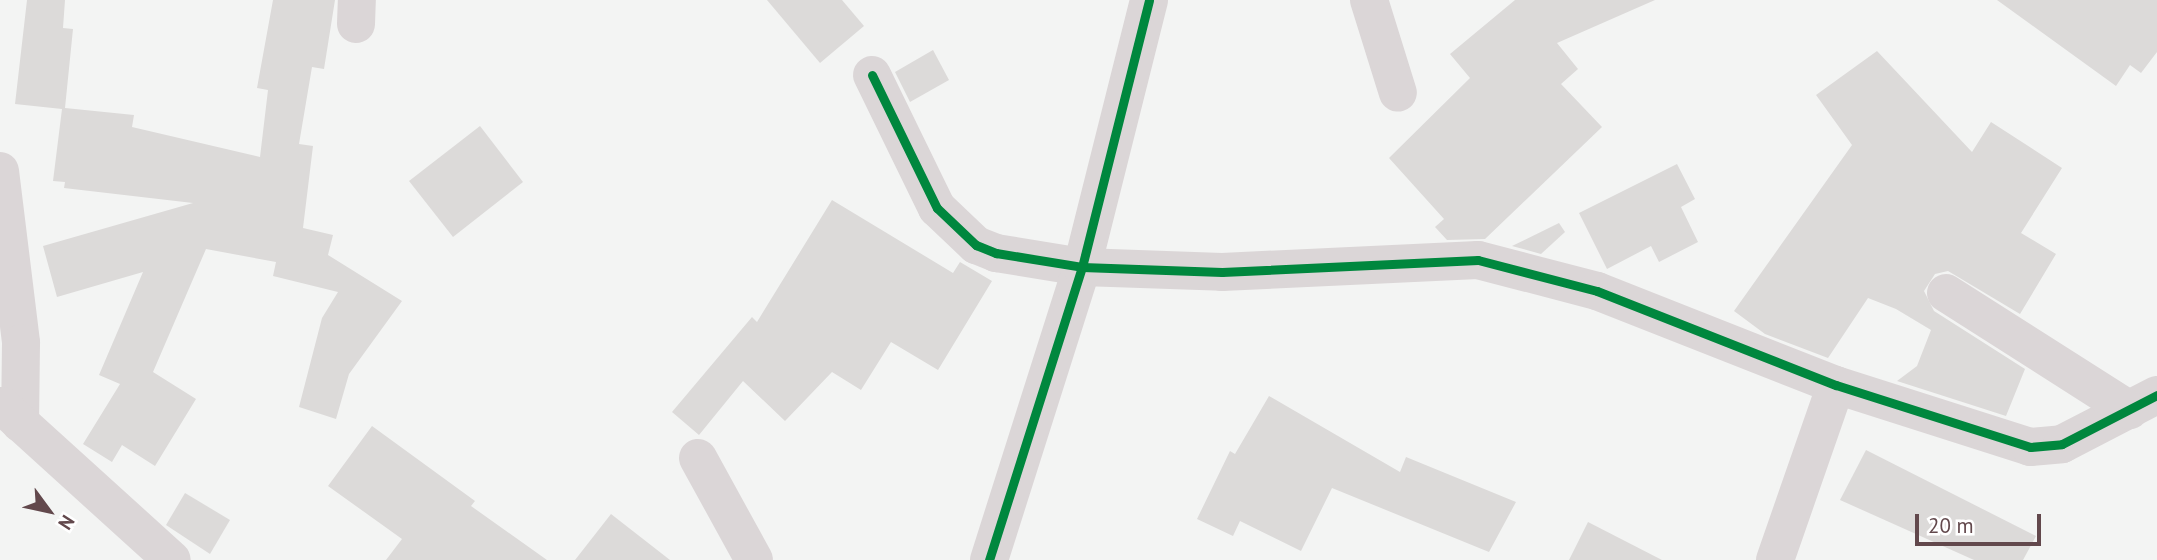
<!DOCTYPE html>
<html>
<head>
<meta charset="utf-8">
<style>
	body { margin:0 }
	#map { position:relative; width:2157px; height:560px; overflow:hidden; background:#f3f4f3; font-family:"PT Sans",sans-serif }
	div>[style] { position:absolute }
	.building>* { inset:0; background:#dcdad9 }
	.minor>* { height:38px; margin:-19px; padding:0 19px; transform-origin:19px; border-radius:19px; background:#dbd6d7 }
	.cycleway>* { height:9px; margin:-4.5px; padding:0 4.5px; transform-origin:4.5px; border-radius:4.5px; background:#00873e }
	span { translate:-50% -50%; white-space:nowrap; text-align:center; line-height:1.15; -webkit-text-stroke:7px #fff; paint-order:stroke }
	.north { position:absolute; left:14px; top:476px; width:70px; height:70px; -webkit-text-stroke:5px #fff; paint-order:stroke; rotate:123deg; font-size:19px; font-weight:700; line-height:28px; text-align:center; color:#62484c }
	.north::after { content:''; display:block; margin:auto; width:24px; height:32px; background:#62484c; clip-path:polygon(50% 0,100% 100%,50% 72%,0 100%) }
	.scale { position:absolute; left:1915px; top:514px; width:126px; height:32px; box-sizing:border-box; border:4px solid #62484c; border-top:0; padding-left:9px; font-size:21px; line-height:24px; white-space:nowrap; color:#62484c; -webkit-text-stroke:5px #fff; paint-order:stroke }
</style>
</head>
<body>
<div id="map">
	<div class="building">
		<i style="clip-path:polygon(27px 0,65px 0,63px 28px,73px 29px,65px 108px,134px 115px,132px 127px,260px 157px,268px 90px,257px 88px,273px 0,335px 0,324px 69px,312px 67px,299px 144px,313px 146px,303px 228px,333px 235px,328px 255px,402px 301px,349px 374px,336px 419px,299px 407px,322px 318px,338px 292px,273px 276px,276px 262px,206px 249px,153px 372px,196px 399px,155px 466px,122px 445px,112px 462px,83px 444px,120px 384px,99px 375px,143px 272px,57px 297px,43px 246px,193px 203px,64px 188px,65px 182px,53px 181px,62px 109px,15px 104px)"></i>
		<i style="clip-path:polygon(767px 0,842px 0,864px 26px,820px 63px)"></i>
		<i style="clip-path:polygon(1515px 0,1655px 0,1557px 43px,1578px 69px,1561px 84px,1602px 127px,1485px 239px,1447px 240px,1435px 227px,1444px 219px,1389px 158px,1470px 78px,1450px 54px)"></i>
		<i style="clip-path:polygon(1997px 0,2157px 0,2157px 52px,2141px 73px,2130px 65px,2116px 86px)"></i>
		<i style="clip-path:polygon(933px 50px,949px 80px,910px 102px,895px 72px)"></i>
		<i style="clip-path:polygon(1877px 51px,1972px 152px,1991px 122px,2062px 168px,2021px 233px,2056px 254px,2020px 314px,1948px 271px,1935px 274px,1924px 291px,1934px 311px,2025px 369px,2006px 416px,1897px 381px,1917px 366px,1931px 330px,1896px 309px,1868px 298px,1828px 358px,1765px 334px,1734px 311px,1852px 145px,1816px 95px)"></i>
		<i style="clip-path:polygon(480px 126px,523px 182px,453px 237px,409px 181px)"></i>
		<i style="clip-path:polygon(1677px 164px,1695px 199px,1681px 207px,1698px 242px,1659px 262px,1651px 246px,1607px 269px,1579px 213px)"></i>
		<i style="clip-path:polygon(832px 200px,953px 273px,960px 262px,992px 281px,938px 370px,891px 342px,861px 390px,832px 372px,785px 421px,743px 381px,699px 435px,672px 412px,752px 317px,757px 322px)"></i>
		<i style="clip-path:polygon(1559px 223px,1565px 232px,1541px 254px,1512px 246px)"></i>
		<i style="clip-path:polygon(1269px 396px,1400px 472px,1406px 457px,1516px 502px,1489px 552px,1332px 488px,1301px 551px,1240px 521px,1233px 536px,1197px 519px,1230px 451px,1235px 454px)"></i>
		<i style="clip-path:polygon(372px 426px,475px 501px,471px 506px,547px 560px,386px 560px,402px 539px,328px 486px)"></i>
		<i style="clip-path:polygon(1866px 450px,2036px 536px,2023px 560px,1974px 560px,1840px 500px)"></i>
		<i style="clip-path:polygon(185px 493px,230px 520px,210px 554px,166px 525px)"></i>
		<i style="clip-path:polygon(611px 514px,670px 560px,575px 560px)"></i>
		<i style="clip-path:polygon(1588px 522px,1662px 560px,1569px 560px)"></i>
	</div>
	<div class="minor">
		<i style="left:1369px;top:0;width:97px;rotate:72.7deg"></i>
		<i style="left:356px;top:24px;width:24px;rotate:-88deg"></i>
		<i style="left:872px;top:75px;width:148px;rotate:64deg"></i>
		<i style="left:937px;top:208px;width:54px;rotate:43.5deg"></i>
		<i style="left:976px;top:245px;width:22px;rotate:22deg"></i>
		<i style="left:996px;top:253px;width:87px;rotate:9.2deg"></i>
		<i style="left:1082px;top:267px;width:140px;rotate:2deg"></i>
		<i style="left:1222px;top:272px;width:256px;rotate:-2.7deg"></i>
		<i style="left:1478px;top:260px;width:123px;rotate:14.6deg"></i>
		<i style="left:1597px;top:291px;width:257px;rotate:21.5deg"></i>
		<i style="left:1836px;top:385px;width:204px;rotate:17.7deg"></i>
		<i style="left:2030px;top:447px;width:32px;rotate:-5deg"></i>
		<i style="left:2062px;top:444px;width:107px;rotate:-27.3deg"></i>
		<i style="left:0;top:171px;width:173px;rotate:83deg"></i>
		<i style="left:21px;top:343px;width:80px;rotate:90.7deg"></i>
		<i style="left:1946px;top:293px;width:218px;rotate:32.5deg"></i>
		<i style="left:2px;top:406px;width:229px;rotate:42.2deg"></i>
		<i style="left:698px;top:458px;width:116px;rotate:61.2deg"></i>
		<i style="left:989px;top:560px;width:307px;rotate:-72.4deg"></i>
		<i style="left:1082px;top:267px;width:275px;rotate:-75.9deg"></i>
		<i style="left:1775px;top:560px;width:185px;rotate:-70.8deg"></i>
	</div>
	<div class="cycleway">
		<i style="left:872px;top:75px;width:148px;rotate:64deg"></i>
		<i style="left:937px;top:208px;width:54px;rotate:43.5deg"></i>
		<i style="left:976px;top:245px;width:22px;rotate:22deg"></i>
		<i style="left:996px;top:253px;width:87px;rotate:9.2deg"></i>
		<i style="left:1082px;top:267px;width:140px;rotate:2deg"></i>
		<i style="left:1222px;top:272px;width:256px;rotate:-2.7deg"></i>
		<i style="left:1478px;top:260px;width:123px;rotate:14.6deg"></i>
		<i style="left:1597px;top:291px;width:257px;rotate:21.5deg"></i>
		<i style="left:1836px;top:385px;width:204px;rotate:17.7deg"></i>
		<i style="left:2030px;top:447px;width:32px;rotate:-5deg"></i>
		<i style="left:2062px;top:444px;width:107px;rotate:-27.3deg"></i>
		<i style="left:989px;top:560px;width:307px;rotate:-72.4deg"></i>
		<i style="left:1082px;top:267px;width:275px;rotate:-75.9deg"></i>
	</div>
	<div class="north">N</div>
	<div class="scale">20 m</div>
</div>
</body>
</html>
